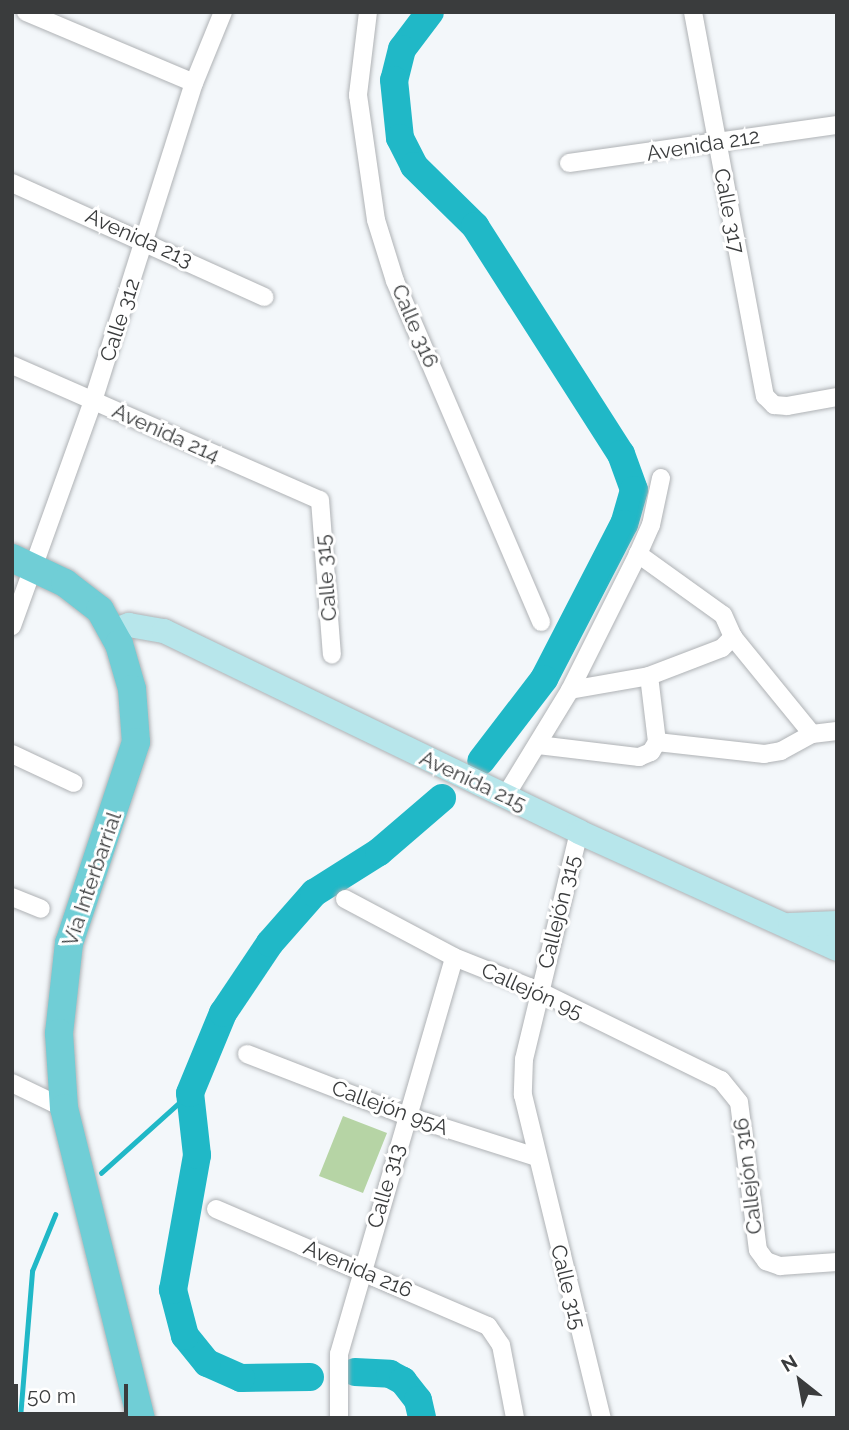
<!DOCTYPE html>
<html>
<head>
<meta charset="utf-8">
<style>
	body { margin:0 }
	#map { position:relative; width:849px; height:1430px; overflow:hidden; background:#f3f7fa; font-family:Raleway,sans-serif }
	div>[style] { position:absolute }
	.green>* { inset:0; background:#b6d4a5 }
	.stream>* { height:4.5px; margin:-2.25px; padding:0 2.25px; transform-origin:2.25px; border-radius:2.25px; background:#20b8c7 }
	.river>* { height:28px; margin:-14px; padding:0 14px; transform-origin:14px; border-radius:14px; background:#20b8c7 }
	.roads { filter:drop-shadow(0 0 2px #afb2b5) drop-shadow(0 0 2px #afb2b5) }
	.street>* { height:18px; margin:-9px; padding:0 9px; transform-origin:9px; border-radius:9px; background:#fff }
	.secondary>* { height:24px; margin:-12px; padding:0 12px; transform-origin:12px; border-radius:12px; background:#b7e6eb }
	.primary>* { height:28px; margin:-14px; padding:0 14px; transform-origin:14px; border-radius:14px; background:#70ced6 }
	span { translate:-50% -50%; white-space:nowrap; text-align:center; line-height:1.15; -webkit-text-stroke:6px #fff; paint-order:stroke }
	.street-label { font-size:21px; color:#3a3c3d }
	.frame { position:absolute; inset:0; border:14px solid #3a3c3d; pointer-events:none }
	.north { position:absolute; left:765px; top:1346px; width:70px; height:70px; -webkit-text-stroke:5px #fff; paint-order:stroke; rotate:329deg; font-size:19px; font-weight:700; line-height:28px; text-align:center; color:#3a3c3d }
	.north::after { content:''; display:block; margin:auto; width:24px; height:32px; background:#3a3c3d; clip-path:polygon(50% 0,100% 100%,50% 72%,0 100%) }
	.scale { position:absolute; left:14px; top:1384px; width:114px; height:32px; box-sizing:border-box; border:4px solid #3a3c3d; border-top:0; padding-left:9px; font-size:21px; line-height:24px; white-space:nowrap; color:#3a3c3d; -webkit-text-stroke:5px #fff; paint-order:stroke }
</style>
</head>
<body>
<div id="map">
	<div class="green">
		<i style="clip-path:polygon(343px 1116px,387px 1133px,363px 1193px,319px 1176px)"></i>
	</div>
	<div class="stream">
		<i style="left:101px;top:1173px;width:120px;rotate:-42deg"></i>
		<i style="left:20px;top:1418px;width:147px;rotate:-85.3deg"></i>
		<i style="left:32px;top:1271px;width:61px;rotate:-67.7deg"></i>
	</div>
	<div class="river">
		<i style="left:430px;top:12px;width:46px;rotate:127.1deg"></i>
		<i style="left:402px;top:49px;width:32px;rotate:104deg"></i>
		<i style="left:394px;top:80px;width:58px;rotate:84.1deg"></i>
		<i style="left:400px;top:138px;width:31px;rotate:63deg"></i>
		<i style="left:414px;top:166px;width:86px;rotate:44.5deg"></i>
		<i style="left:475px;top:226px;width:271px;rotate:57.4deg"></i>
		<i style="left:621px;top:454px;width:38px;rotate:70deg"></i>
		<i style="left:634px;top:490px;width:35px;rotate:106deg"></i>
		<i style="left:624px;top:524px;width:174px;rotate:117.3deg"></i>
		<i style="left:544px;top:679px;width:103px;rotate:127.5deg"></i>
		<i style="left:355px;top:1372px;width:35px;rotate:3deg"></i>
		<i style="left:390px;top:1374px;width:15px;rotate:28deg"></i>
		<i style="left:403px;top:1381px;width:24px;rotate:52deg"></i>
		<i style="left:418px;top:1400px;width:18px;rotate:77deg"></i>
		<i style="left:310px;top:1377px;width:69px;rotate:179.2deg"></i>
		<i style="left:241px;top:1378px;width:37px;rotate:-156deg"></i>
		<i style="left:207px;top:1363px;width:35px;rotate:-129deg"></i>
		<i style="left:185px;top:1336px;width:48px;rotate:-104.6deg"></i>
		<i style="left:173px;top:1290px;width:137px;rotate:-79.9deg"></i>
		<i style="left:197px;top:1155px;width:62px;rotate:-96.4deg"></i>
		<i style="left:190px;top:1093px;width:87px;rotate:-67.6deg"></i>
		<i style="left:223px;top:1013px;width:84px;rotate:-56.1deg"></i>
		<i style="left:270px;top:943px;width:67px;rotate:-48.7deg"></i>
		<i style="left:314px;top:893px;width:77px;rotate:-32.2deg"></i>
		<i style="left:379px;top:852px;width:83px;rotate:-40.6deg"></i>
	</div>
	<div class="roads">
		<div class="street">
			<i style="left:26px;top:12px;width:182px;rotate:22.9deg"></i>
			<i style="left:368px;top:12px;width:84px;rotate:96.9deg"></i>
			<i style="left:358px;top:95px;width:126px;rotate:81.8deg"></i>
			<i style="left:376px;top:220px;width:64px;rotate:72.7deg"></i>
			<i style="left:395px;top:281px;width:371px;rotate:66.8deg"></i>
			<i style="left:693px;top:12px;width:391px;rotate:79.4deg"></i>
			<i style="left:765px;top:396px;width:13px;rotate:45deg"></i>
			<i style="left:774px;top:405px;width:13px;rotate:4deg"></i>
			<i style="left:787px;top:406px;width:51px;rotate:-10.2deg"></i>
			<i style="left:569px;top:163px;width:271px;rotate:-8.1deg"></i>
			<i style="left:12px;top:183px;width:277px;rotate:24.3deg"></i>
			<i style="left:12px;top:365px;width:336px;rotate:23.7deg"></i>
			<i style="left:320px;top:500px;width:155px;rotate:85.6deg"></i>
			<i style="left:12px;top:626px;width:239px;rotate:-70.2deg"></i>
			<i style="left:93px;top:401px;width:334px;rotate:-72.4deg"></i>
			<i style="left:194px;top:83px;width:77px;rotate:-67.8deg"></i>
			<i style="left:733px;top:637px;width:125px;rotate:50.8deg"></i>
			<i style="left:570px;top:690px;width:80px;rotate:-10deg"></i>
			<i style="left:649px;top:676px;width:78px;rotate:-21deg"></i>
			<i style="left:722px;top:648px;width:16px;rotate:-45deg"></i>
			<i style="left:733px;top:637px;width:24px;rotate:-114deg"></i>
			<i style="left:723px;top:615px;width:105px;rotate:-144.3deg"></i>
			<i style="left:657px;top:742px;width:108px;rotate:6.4deg"></i>
			<i style="left:764px;top:754px;width:17px;rotate:-10deg"></i>
			<i style="left:781px;top:751px;width:35px;rotate:-29deg"></i>
			<i style="left:812px;top:734px;width:25px;rotate:-7deg"></i>
			<i style="left:538px;top:745px;width:102px;rotate:6.8deg"></i>
			<i style="left:639px;top:757px;width:13px;rotate:-23deg"></i>
			<i style="left:651px;top:752px;width:12px;rotate:-59deg"></i>
			<i style="left:657px;top:742px;width:66px;rotate:-96.9deg"></i>
			<i style="left:12px;top:754px;width:68px;rotate:25.1deg"></i>
			<i style="left:506px;top:795px;width:123px;rotate:-58.6deg"></i>
			<i style="left:570px;top:690px;width:152px;rotate:-63.4deg"></i>
			<i style="left:638px;top:554px;width:32px;rotate:-66deg"></i>
			<i style="left:651px;top:525px;width:48px;rotate:-78deg"></i>
			<i style="left:579px;top:832px;width:234px;rotate:103.6deg"></i>
			<i style="left:524px;top:1059px;width:36px;rotate:92deg"></i>
			<i style="left:523px;top:1095px;width:333px;rotate:76.3deg"></i>
			<i style="left:12px;top:897px;width:31px;rotate:22deg"></i>
			<i style="left:345px;top:899px;width:123px;rotate:28deg"></i>
			<i style="left:454px;top:957px;width:92px;rotate:21.8deg"></i>
			<i style="left:539px;top:991px;width:203px;rotate:26.1deg"></i>
			<i style="left:721px;top:1080px;width:28px;rotate:51deg"></i>
			<i style="left:739px;top:1102px;width:149px;rotate:82.7deg"></i>
			<i style="left:758px;top:1250px;width:14px;rotate:54deg"></i>
			<i style="left:766px;top:1261px;width:15px;rotate:20deg"></i>
			<i style="left:780px;top:1266px;width:57px;rotate:-4deg"></i>
			<i style="left:247px;top:1054px;width:172px;rotate:21.2deg"></i>
			<i style="left:407px;top:1116px;width:135px;rotate:17.6deg"></i>
			<i style="left:12px;top:1083px;width:58px;rotate:25.7deg"></i>
			<i style="left:216px;top:1209px;width:296px;rotate:23.3deg"></i>
			<i style="left:488px;top:1326px;width:23px;rotate:56deg"></i>
			<i style="left:501px;top:1345px;width:74px;rotate:79.1deg"></i>
			<i style="left:339px;top:1418px;width:64px;rotate:-90deg"></i>
			<i style="left:339px;top:1354px;width:413px;rotate:-73.8deg"></i>
		</div>
		<div class="secondary">
			<i style="left:113px;top:631px;width:17px;rotate:-21deg"></i>
			<i style="left:129px;top:625px;width:36px;rotate:10deg"></i>
			<i style="left:164px;top:631px;width:461px;rotate:25.8deg"></i>
			<i style="left:579px;top:832px;width:283px;rotate:24.4deg"></i>
			<i style="left:790px;top:925px;width:47px;rotate:-2.4deg"></i>
		</div>
		<div class="primary">
			<i style="left:12px;top:558px;width:59px;rotate:25.3deg"></i>
			<i style="left:65px;top:583px;width:44px;rotate:37.6deg"></i>
			<i style="left:100px;top:610px;width:39px;rotate:61deg"></i>
			<i style="left:119px;top:644px;width:47px;rotate:73.9deg"></i>
			<i style="left:132px;top:689px;width:53px;rotate:85.7deg"></i>
			<i style="left:136px;top:742px;width:212px;rotate:108.4deg"></i>
			<i style="left:69px;top:943px;width:91px;rotate:96.3deg"></i>
			<i style="left:59px;top:1033px;width:75px;rotate:86.2deg"></i>
			<i style="left:64px;top:1108px;width:319px;rotate:76.1deg"></i>
		</div>
	</div>
	<div class="street-label">
		<span style="left:703px;top:145px;rotate:-9deg">Avenida 212</span>
		<span style="left:729px;top:211px;rotate:79deg">Calle 317</span>
		<span style="left:139px;top:238px;rotate:24deg">Avenida 213</span>
		<span style="left:120px;top:320px;rotate:-72deg">Calle 312</span>
		<span style="left:415px;top:326px;rotate:67deg">Calle 316</span>
		<span style="left:166px;top:433px;rotate:24deg">Avenida 214</span>
		<span style="left:326px;top:578px;rotate:-95deg">Calle 315</span>
		<span style="left:473px;top:781px;rotate:25deg">Avenida 215</span>
		<span style="left:92px;top:879px;rotate:-71deg">Vía Interbarrial</span>
		<span style="left:559px;top:912px;rotate:-76deg">Callejón 315</span>
		<span style="left:532px;top:991px;rotate:24deg">Callejón 95</span>
		<span style="left:390px;top:1108px;rotate:20deg">Callejón 95A</span>
		<span style="left:748px;top:1176px;rotate:-97deg">Callejón 316</span>
		<span style="left:386px;top:1186px;rotate:-74deg">Calle 313</span>
		<span style="left:358px;top:1269px;rotate:23deg">Avenida 216</span>
		<span style="left:568px;top:1287px;rotate:76deg">Calle 315</span>
	</div>
	<div class="frame"></div>
	<div class="north">N</div>
	<div class="scale">50 m</div>
</div>
</body>
</html>
